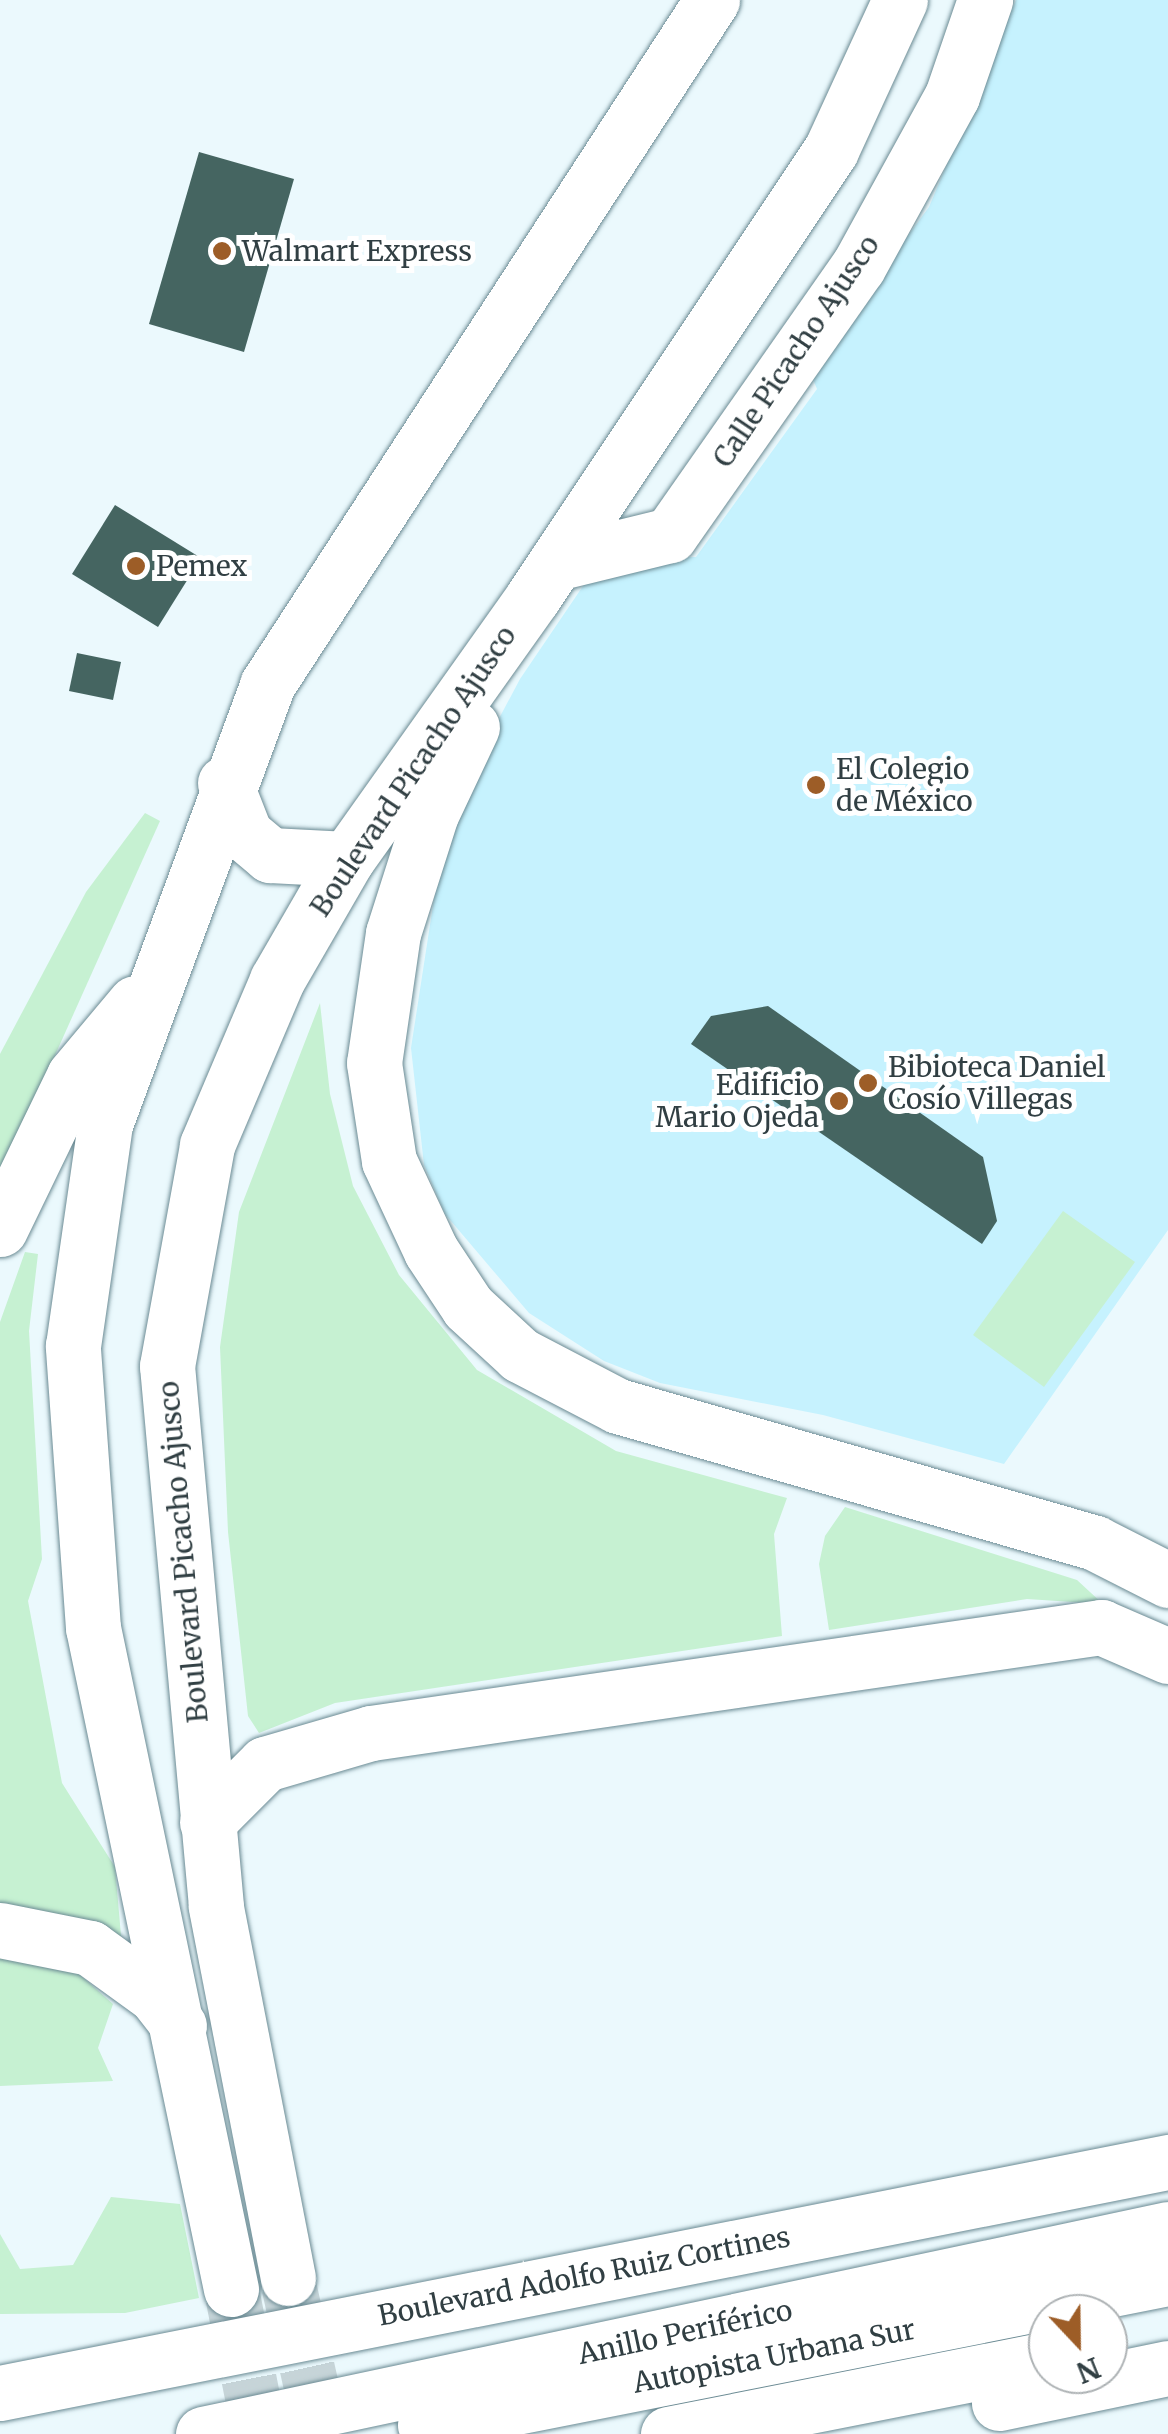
<!DOCTYPE html>
<html>
<head>
<meta charset="utf-8">
<style>
	body { margin:0 }
	#map { position:relative; width:1168px; height:2434px; overflow:hidden; background:#ebf9fd; font-family:Merriweather,serif }
	div>[style] { position:absolute }
	.built>* { inset:0; background:#c6f2fe }
	.green>* { inset:0; background:#c6f1d2 }
	.building>* { inset:0; background:#456561 }
	.major-tunnel>* { height:55px; margin-top:-27.5px; transform-origin:0; background:repeating-linear-gradient(90deg,#c6d4d8 0 55px,transparent 0 83px) }
	.roads { filter:drop-shadow(0 0 2px #6a8a93) drop-shadow(0 0 2px #6a8a93) }
	.minor>* { height:55px; margin:-27.5px; padding:0 27.5px; transform-origin:27.5px; border-radius:27.5px; background:#fff }
	.major>* { height:55px; margin:-27.5px; padding:0 27.5px; transform-origin:27.5px; border-radius:27.5px; background:#fff }
	.highway>* { height:55px; margin:-27.5px; padding:0 27.5px; transform-origin:27.5px; border-radius:27.5px; background:#fff }
	.dots>* { width:28px; height:28px; translate:-50% -50%; box-sizing:border-box; border:5px solid #fff; border-radius:50% }
	span { translate:-50% -50%; white-space:nowrap; text-align:center; line-height:1.15; -webkit-text-stroke:10px #fff; paint-order:stroke }
	.poi-label { font-size:28px; color:#313f43 }
	.left { translate:0 -50%; text-align:left }
	.right { translate:-100% -50%; text-align:right }
	.street-label { font-size:28px; color:#313f43 }
	.north { position:absolute; left:1028px; top:2294px; width:100px; height:100px; box-sizing:border-box; background:#fff; border:2px solid #adb2b4; border-radius:50%; rotate:158deg; font-size:28px; font-weight:700; line-height:40px; text-align:center; color:#313f43 }
	.north::after { content:''; display:block; margin:auto; width:35px; height:45px; background:#9d5d27; clip-path:polygon(50% 0,100% 100%,50% 72%,0 100%) }
</style>
</head>
<body>
<div id="map">
	<div class="built">
		<i style="clip-path:polygon(1016px 0,1168px 0,1168px 1230px,1004px 1464px,823px 1415px,660px 1383px,604px 1361px,529px 1313px,445px 1214px,424px 1165px,411px 1048px,438px 873px,476px 762px,520px 679px,602px 558px,696px 557px,817px 389px,809px 370px,929px 207px)"></i>
	</div>
	<div class="green">
		<i style="clip-path:polygon(145px 813px,160px 821px,0 1178px,0 1054px,86px 892px)"></i>
		<i style="clip-path:polygon(320px 1003px,330px 1094px,353px 1186px,399px 1275px,477px 1370px,616px 1451px,787px 1498px,774px 1534px,782px 1636px,335px 1703px,259px 1733px,248px 1716px,228px 1532px,220px 1347px,239px 1212px)"></i>
		<i style="clip-path:polygon(1063px 1211px,1135px 1262px,1044px 1387px,973px 1335px)"></i>
		<i style="clip-path:polygon(25px 1252px,38px 1254px,29px 1331px,42px 1559px,28px 1601px,62px 1783px,115px 1867px,122px 1947px,0 1909px,0 1322px)"></i>
		<i style="clip-path:polygon(845px 1507px,1077px 1580px,1103px 1604px,1027px 1599px,829px 1630px,819px 1564px,825px 1536px)"></i>
		<i style="clip-path:polygon(0 1954px,78px 1973px,113px 2004px,98px 2048px,113px 2081px,0 2086px)"></i>
		<i style="clip-path:polygon(111px 2197px,180px 2204px,199px 2298px,125px 2313px,0 2314px,0 2234px,20px 2269px,73px 2265px)"></i>
	</div>
	<div class="building">
		<i style="clip-path:polygon(199px 152px,294px 179px,244px 352px,149px 324px)"></i>
		<i style="clip-path:polygon(115px 505px,201px 558px,158px 627px,72px 574px)"></i>
		<i style="clip-path:polygon(77px 653px,121px 662px,113px 700px,69px 691px)"></i>
		<i style="clip-path:polygon(768px 1006px,983px 1157px,997px 1221px,982px 1244px,691px 1044px,711px 1016px)"></i>
	</div>
	<div class="major-tunnel">
		<i style="left:289px;top:2286px;width:152px;rotate:77.4deg"></i>
		<i style="left:233px;top:2297px;width:140px;rotate:78.9deg"></i>
	</div>
	<div class="roads">
		<div class="minor">
			<i style="left:556px;top:563px;width:117px;rotate:-13.8deg"></i>
			<i style="left:670px;top:535px;width:327px;rotate:-55deg"></i>
			<i style="left:858px;top:267px;width:195px;rotate:-61.2deg"></i>
			<i style="left:952px;top:96px;width:102px;rotate:-71deg"></i>
		</div>
		<div class="major">
			<i style="left:472px;top:727px;width:96px;rotate:115.2deg"></i>
			<i style="left:431px;top:814px;width:125px;rotate:107.7deg"></i>
			<i style="left:393px;top:933px;width:131px;rotate:98.3deg"></i>
			<i style="left:374px;top:1063px;width:99px;rotate:81.3deg"></i>
			<i style="left:389px;top:1161px;width:99px;rotate:65deg"></i>
			<i style="left:431px;top:1251px;width:67px;rotate:56.5deg"></i>
			<i style="left:468px;top:1307px;width:71px;rotate:42.7deg"></i>
			<i style="left:520px;top:1355px;width:110px;rotate:27.5deg"></i>
			<i style="left:618px;top:1406px;width:496px;rotate:16deg"></i>
			<i style="left:1095px;top:1543px;width:82px;rotate:26.9deg"></i>
			<i style="left:225px;top:783px;width:55px;rotate:68.6deg"></i>
			<i style="left:245px;top:834px;width:33px;rotate:40deg"></i>
			<i style="left:270px;top:855px;width:77px;rotate:3deg"></i>
			<i style="left:0;top:1229px;width:170px;rotate:-64.2deg"></i>
			<i style="left:74px;top:1076px;width:95px;rotate:-50.1deg"></i>
			<i style="left:207px;top:1822px;width:82px;rotate:-45deg"></i>
			<i style="left:265px;top:1764px;width:110px;rotate:-16.3deg"></i>
			<i style="left:371px;top:1733px;width:738px;rotate:-8.26deg"></i>
			<i style="left:1101px;top:1627px;width:73px;rotate:23.4deg"></i>
			<i style="left:0;top:1930px;width:92px;rotate:11.3deg"></i>
			<i style="left:90px;top:1948px;width:80px;rotate:35.9deg"></i>
			<i style="left:155px;top:1995px;width:39px;rotate:52deg"></i>
			<i style="left:288px;top:2278px;width:379px;rotate:-101deg"></i>
			<i style="left:216px;top:1906px;width:542px;rotate:-95.18deg"></i>
			<i style="left:167px;top:1366px;width:225px;rotate:-79.7deg"></i>
			<i style="left:207px;top:1145px;width:179px;rotate:-67deg"></i>
			<i style="left:277px;top:980px;width:140px;rotate:-60deg"></i>
			<i style="left:347px;top:859px;width:321px;rotate:-54.6deg"></i>
			<i style="left:533px;top:597px;width:537px;rotate:-56.31deg"></i>
			<i style="left:831px;top:150px;width:165px;rotate:-65.3deg"></i>
			<i style="left:231px;top:2289px;width:675px;rotate:-101.79deg"></i>
			<i style="left:93px;top:1628px;width:283px;rotate:-94.1deg"></i>
			<i style="left:73px;top:1346px;width:224px;rotate:-81.8deg"></i>
			<i style="left:105px;top:1124px;width:468px;rotate:-69.7deg"></i>
			<i style="left:267px;top:685px;width:817px;rotate:-56.99deg"></i>
			<i style="left:0;top:2393px;width:1191px;rotate:-11.19deg"></i>
		</div>
		<div class="highway">
			<i style="left:999px;top:2403px;width:173px;rotate:-11.7deg"></i>
			<i style="left:425px;top:2425px;width:757px;rotate:-11.19deg"></i>
			<i style="left:203px;top:2434px;width:987px;rotate:-11.99deg"></i>
			<i style="left:668px;top:2434px;width:387px;rotate:-11.2deg"></i>
		</div>
	</div>
	<div class="dots">
		<i style="left:222px;top:251px;background:#9d5d27"></i>
		<i style="left:136px;top:566px;background:#9d5d27"></i>
		<i style="left:816px;top:785px;background:#9d5d27"></i>
		<i style="left:868px;top:1083px;background:#9d5d27"></i>
		<i style="left:839px;top:1101px;background:#9d5d27"></i>
	</div>
	<div class="poi-label">
		<span class="left" style="left:242px;top:251px">Walmart Express</span>
		<span class="left" style="left:156px;top:566px">Pemex</span>
		<span class="left" style="left:836px;top:785px">El Colegio<br>de México</span>
		<span class="left" style="left:888px;top:1083px">Bibioteca Daniel<br>Cosío Villegas</span>
		<span class="right" style="left:819px;top:1101px">Edificio<br>Mario Ojeda</span>
	</div>
	<div class="street-label">
		<span style="left:796px;top:351px;rotate:-56deg">Calle Picacho Ajusco</span>
		<span style="left:413px;top:771px;rotate:-56deg">Boulevard Picacho Ajusco</span>
		<span style="left:183px;top:1552px;rotate:-95deg">Boulevard Picacho Ajusco</span>
		<span style="left:584px;top:2276px;rotate:-11deg">Boulevard Adolfo Ruiz Cortines</span>
		<span style="left:685px;top:2332px;rotate:-12deg">Anillo Periférico</span>
		<span style="left:774px;top:2356px;rotate:-11deg">Autopista Urbana Sur</span>
	</div>
	<div class="north">N</div>
</div>
</body>
</html>
